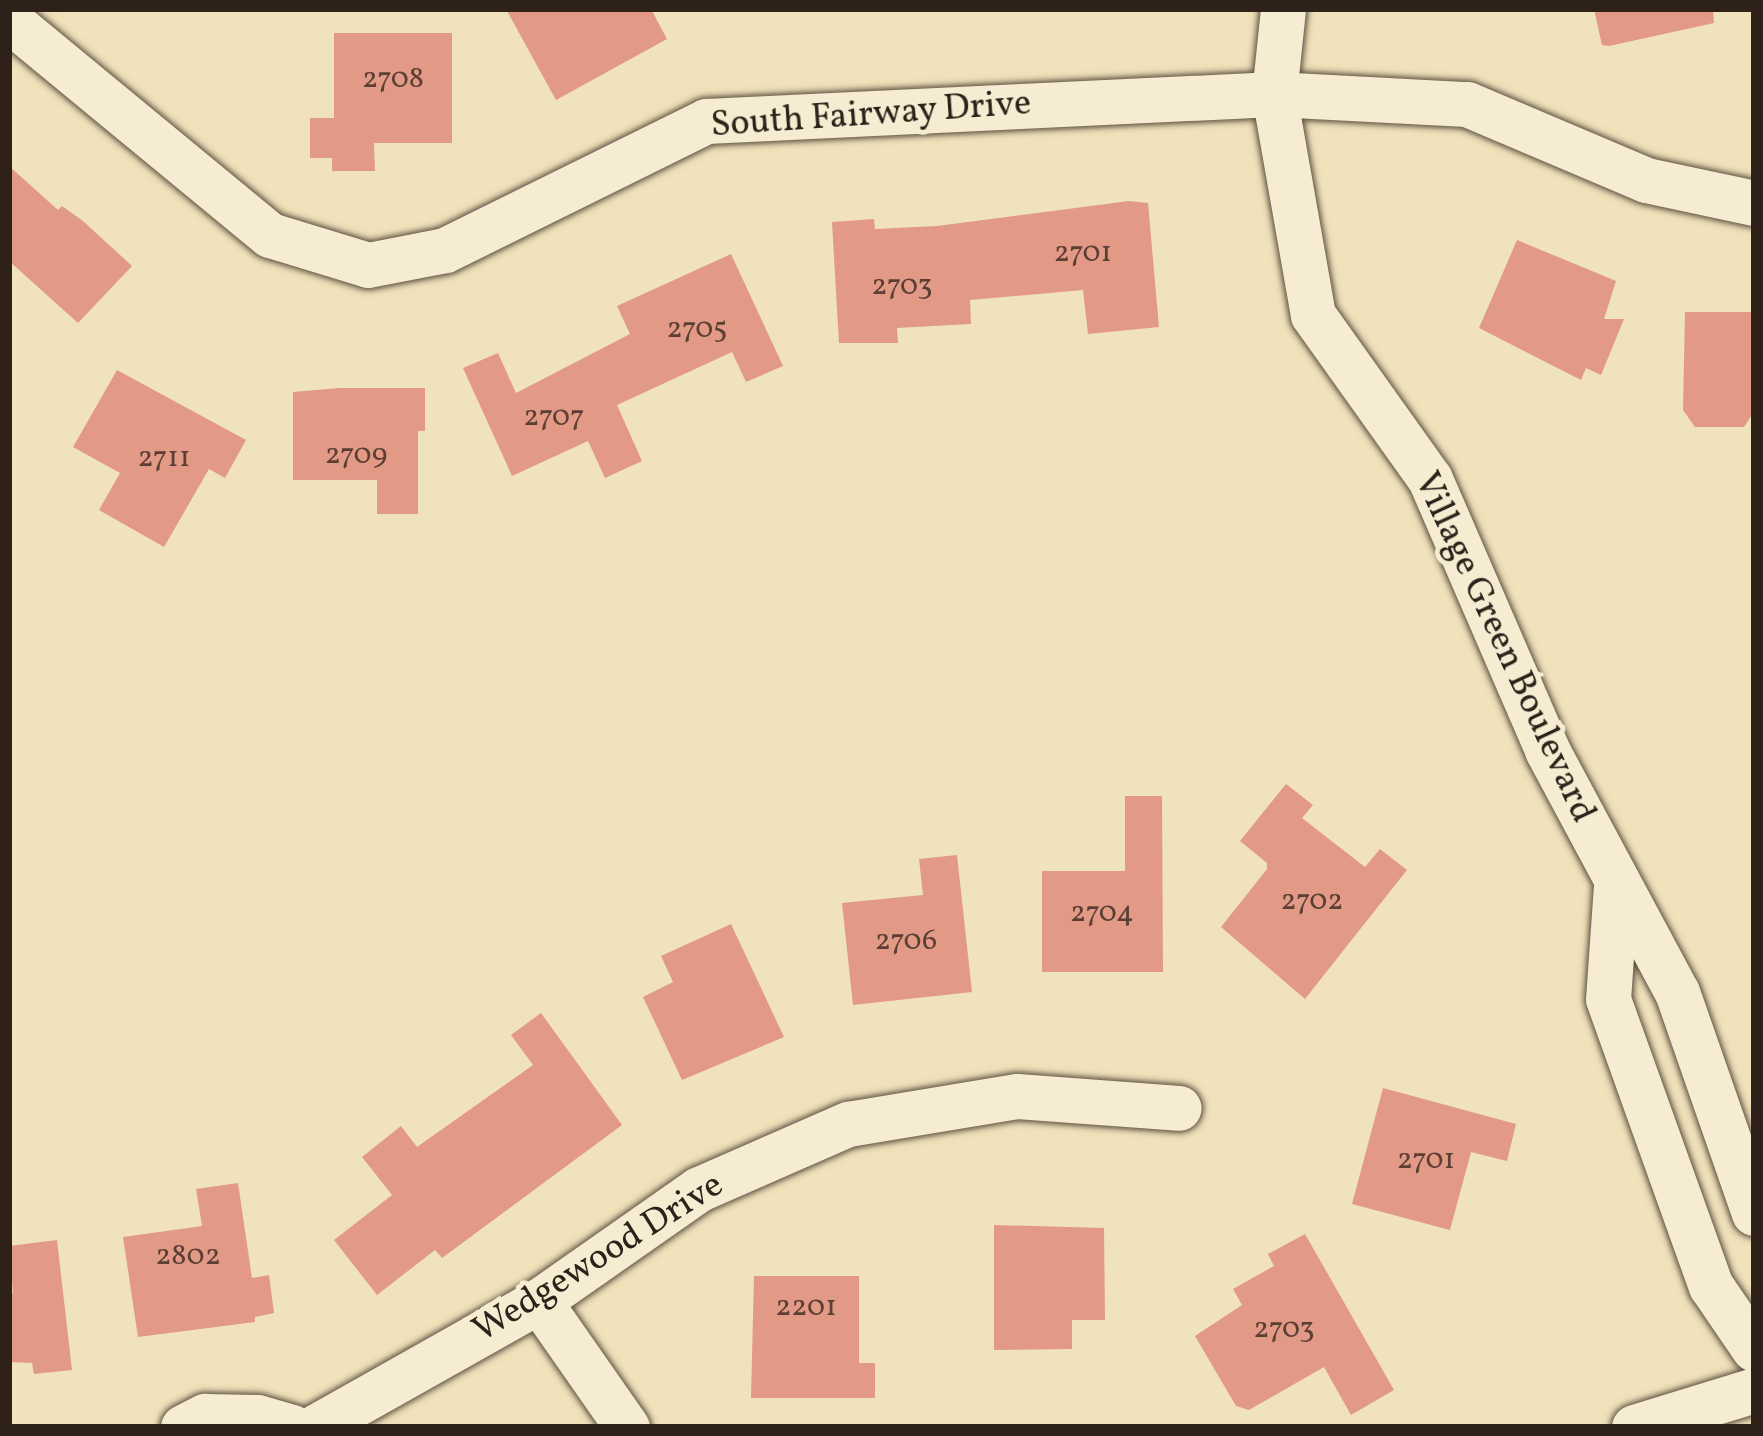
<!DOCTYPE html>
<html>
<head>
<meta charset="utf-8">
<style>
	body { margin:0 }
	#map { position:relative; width:1763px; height:1436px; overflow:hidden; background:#f0e2ba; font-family:Vollkorn,serif }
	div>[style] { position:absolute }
	.building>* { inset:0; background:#e29985 }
	.roads { filter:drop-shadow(0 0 3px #5e5142) drop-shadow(0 0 3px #5e5142) }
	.minor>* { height:45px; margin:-22.5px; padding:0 22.5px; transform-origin:22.5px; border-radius:22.5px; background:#f5ecd2 }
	span { translate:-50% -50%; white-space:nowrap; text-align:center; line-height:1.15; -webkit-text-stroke:10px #f5ecd2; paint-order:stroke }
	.number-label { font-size:30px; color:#5b3f35 }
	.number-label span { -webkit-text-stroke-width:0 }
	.street-label { font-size:36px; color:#2e211a }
	.frame { position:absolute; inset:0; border:12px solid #2e211a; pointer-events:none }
</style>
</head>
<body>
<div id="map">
	<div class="building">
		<i style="clip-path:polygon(506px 9px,651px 9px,667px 39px,556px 100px)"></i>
		<i style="clip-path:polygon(1594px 9px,1713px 9px,1714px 23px,1609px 46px,1602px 45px)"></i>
		<i style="clip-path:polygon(334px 33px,452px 33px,452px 143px,374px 143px,375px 171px,332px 171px,332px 158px,310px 158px,310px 118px,334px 118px)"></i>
		<i style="clip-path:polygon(9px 166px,58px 210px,62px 206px,83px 221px,132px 266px,78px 323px,9px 261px)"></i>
		<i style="clip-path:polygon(1129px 201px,1148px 203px,1159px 327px,1088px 334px,1083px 290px,970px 300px,971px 324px,897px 328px,898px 343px,839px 343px,832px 222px,874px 219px,875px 229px,937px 226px)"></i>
		<i style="clip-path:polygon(1517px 240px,1616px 281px,1604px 319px,1624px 319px,1601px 375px,1586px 368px,1581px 380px,1479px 328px)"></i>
		<i style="clip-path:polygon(731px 254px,783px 366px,746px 382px,732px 352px,617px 405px,642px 461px,605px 478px,588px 441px,512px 476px,463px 368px,498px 353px,516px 393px,630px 334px,617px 306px)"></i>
		<i style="clip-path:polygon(1685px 312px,1753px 312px,1753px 413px,1744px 427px,1695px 427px,1683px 410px)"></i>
		<i style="clip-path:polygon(117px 370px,246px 440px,225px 478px,209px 469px,164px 547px,99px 510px,120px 473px,73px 447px)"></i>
		<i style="clip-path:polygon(340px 388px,425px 388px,425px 431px,418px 431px,418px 514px,377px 514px,377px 480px,293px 480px,293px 392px)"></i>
		<i style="clip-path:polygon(1286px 784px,1313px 805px,1302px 818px,1365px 867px,1380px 849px,1407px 870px,1305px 999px,1221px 927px,1267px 869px,1267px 863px,1240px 841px)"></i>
		<i style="clip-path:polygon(1125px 796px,1162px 796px,1163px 972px,1042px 972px,1042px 871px,1125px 871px)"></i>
		<i style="clip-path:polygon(957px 855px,972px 992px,853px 1005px,842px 903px,923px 895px,919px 859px)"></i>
		<i style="clip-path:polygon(731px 924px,784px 1037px,682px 1080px,643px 997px,673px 982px,661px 956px)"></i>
		<i style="clip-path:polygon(541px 1013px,622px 1125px,442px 1258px,435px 1250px,377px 1295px,334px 1240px,392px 1195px,362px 1157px,401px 1126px,417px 1147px,533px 1065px,511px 1035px)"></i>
		<i style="clip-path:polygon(1383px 1088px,1516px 1124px,1507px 1161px,1471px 1152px,1450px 1230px,1352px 1204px)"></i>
		<i style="clip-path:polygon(238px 1183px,252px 1278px,269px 1275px,274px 1313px,255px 1317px,255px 1322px,138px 1337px,123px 1237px,202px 1226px,196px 1189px)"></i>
		<i style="clip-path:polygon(994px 1225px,1104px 1228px,1105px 1320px,1072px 1320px,1072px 1349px,994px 1350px)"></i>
		<i style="clip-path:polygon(1305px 1234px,1394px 1390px,1351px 1415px,1324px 1367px,1249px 1410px,1236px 1406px,1195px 1336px,1242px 1305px,1233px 1289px,1274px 1266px,1268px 1254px)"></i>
		<i style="clip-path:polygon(57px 1240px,72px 1370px,34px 1374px,32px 1363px,9px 1362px,9px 1294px,13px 1293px,9px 1246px)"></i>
		<i style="clip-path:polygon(754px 1276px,859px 1276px,859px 1363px,875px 1363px,875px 1398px,751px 1398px)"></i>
	</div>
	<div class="roads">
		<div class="minor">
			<i style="left:1283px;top:9px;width:85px;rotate:96deg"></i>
			<i style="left:1274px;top:94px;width:224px;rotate:80deg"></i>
			<i style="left:1313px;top:315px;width:201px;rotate:54.5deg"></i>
			<i style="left:1430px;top:479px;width:295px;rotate:66.6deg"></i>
			<i style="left:1547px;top:750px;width:275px;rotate:61.8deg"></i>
			<i style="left:1677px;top:992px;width:234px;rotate:70.8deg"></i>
			<i style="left:9px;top:20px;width:338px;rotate:39.5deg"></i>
			<i style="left:270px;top:235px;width:102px;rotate:17deg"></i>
			<i style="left:368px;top:265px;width:78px;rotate:-11deg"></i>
			<i style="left:445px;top:250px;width:291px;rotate:-26.3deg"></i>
			<i style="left:706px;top:121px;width:569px;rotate:-2.72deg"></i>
			<i style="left:1274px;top:94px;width:193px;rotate:3deg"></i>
			<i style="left:1467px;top:104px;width:194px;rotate:23deg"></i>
			<i style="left:1646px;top:180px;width:110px;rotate:12deg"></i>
			<i style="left:1616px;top:885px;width:114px;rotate:94deg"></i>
			<i style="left:1608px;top:999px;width:305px;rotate:70.3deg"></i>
			<i style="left:1711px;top:1286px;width:76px;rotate:55.7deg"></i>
			<i style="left:539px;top:1301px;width:154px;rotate:55.1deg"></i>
			<i style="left:183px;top:1427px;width:25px;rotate:-27deg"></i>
			<i style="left:205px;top:1416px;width:52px;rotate:1.1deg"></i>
			<i style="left:257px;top:1417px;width:36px;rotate:16deg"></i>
			<i style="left:315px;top:1427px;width:257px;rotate:-29.4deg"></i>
			<i style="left:539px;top:1301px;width:195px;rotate:-35deg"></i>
			<i style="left:699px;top:1189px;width:163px;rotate:-23.6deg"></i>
			<i style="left:848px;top:1124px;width:171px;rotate:-9.4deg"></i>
			<i style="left:1017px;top:1096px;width:162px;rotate:4.2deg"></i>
			<i style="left:1634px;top:1427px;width:126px;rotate:-17.1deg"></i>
		</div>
	</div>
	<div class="number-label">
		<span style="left:393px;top:79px">2708</span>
		<span style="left:1083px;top:253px">2701</span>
		<span style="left:902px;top:286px">2703</span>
		<span style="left:697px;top:329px">2705</span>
		<span style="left:554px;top:417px">2707</span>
		<span style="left:356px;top:455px">2709</span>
		<span style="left:164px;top:458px">2711</span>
		<span style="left:1312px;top:901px">2702</span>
		<span style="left:1102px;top:913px">2704</span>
		<span style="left:906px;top:941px">2706</span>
		<span style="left:1426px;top:1160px">2701</span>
		<span style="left:188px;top:1256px">2802</span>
		<span style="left:806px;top:1307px">2201</span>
		<span style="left:1284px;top:1329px">2703</span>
	</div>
	<div class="street-label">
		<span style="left:871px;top:116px;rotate:-4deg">South Fairway Drive</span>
		<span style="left:1503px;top:648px;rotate:65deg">Village Green Boulevard</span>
		<span style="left:599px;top:1259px;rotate:-32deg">Wedgewood Drive</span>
	</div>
	<div class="frame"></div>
</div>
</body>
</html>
